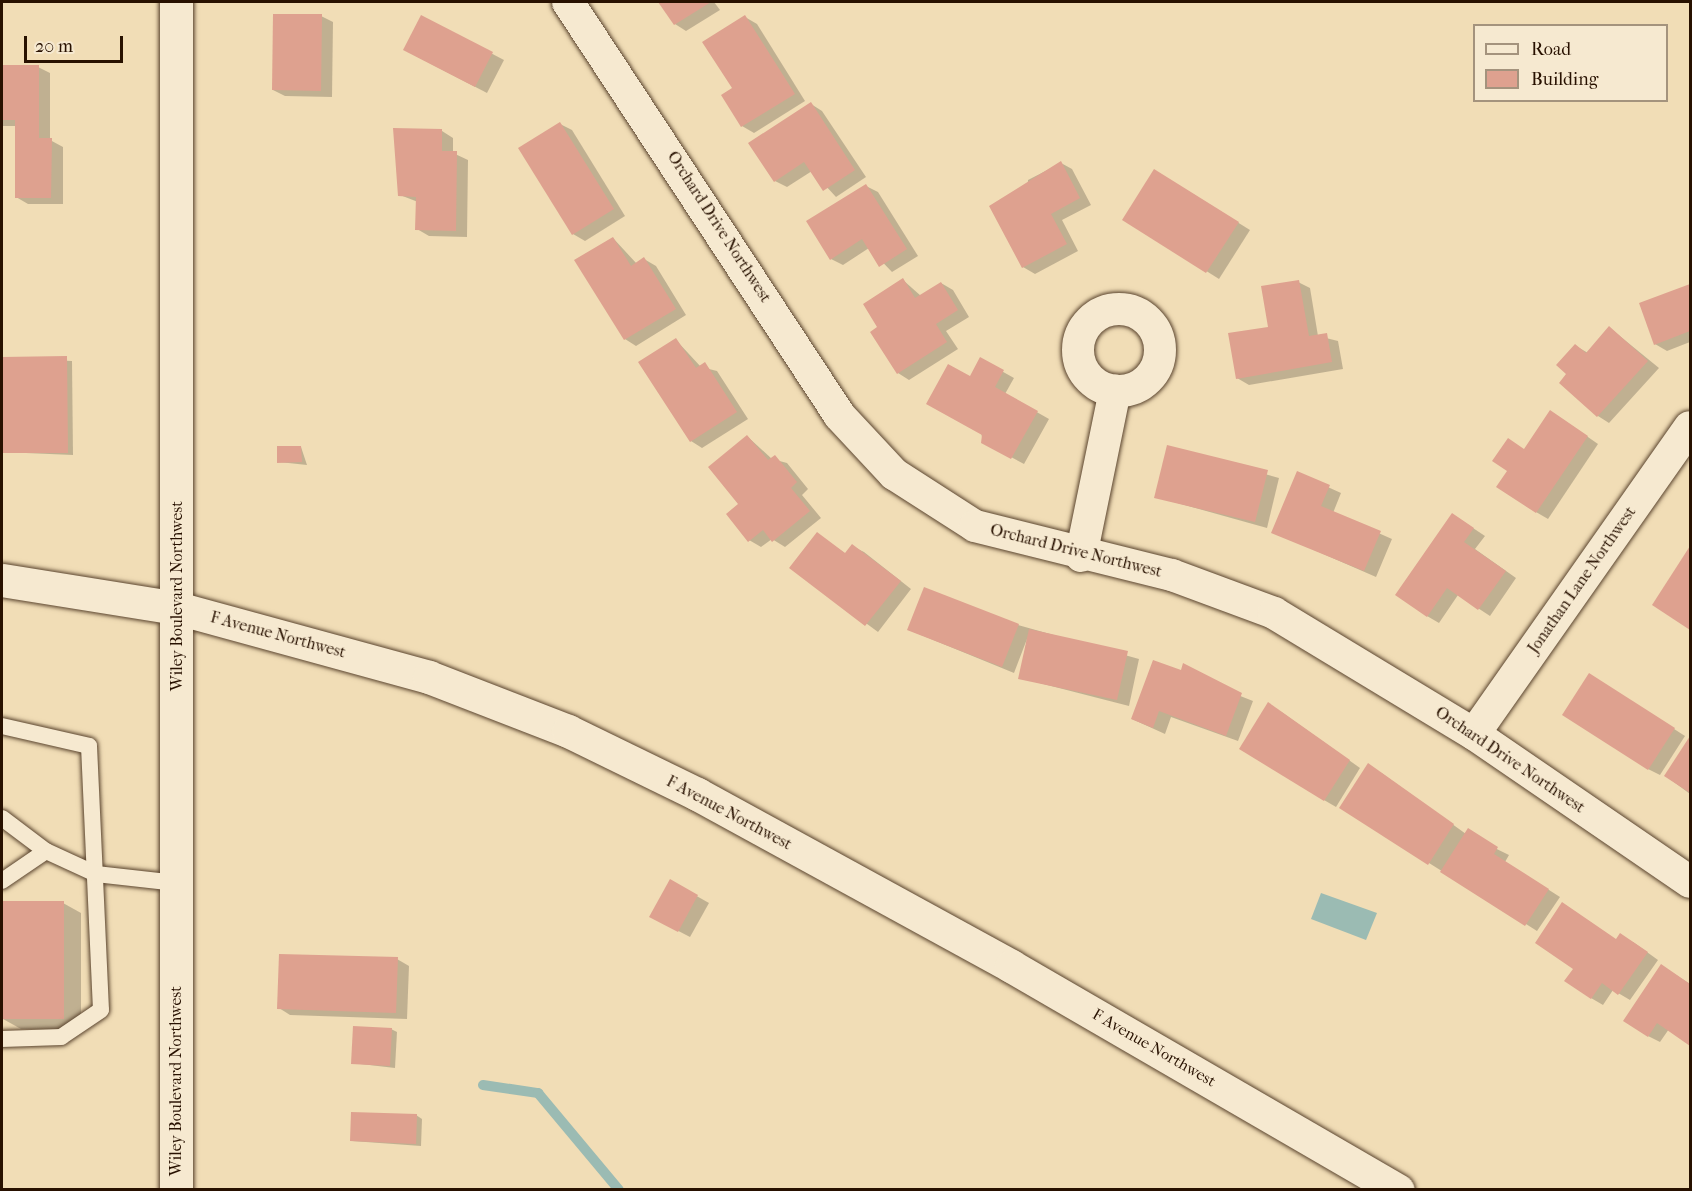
<!DOCTYPE html>
<html>
<head>
<meta charset="utf-8">
<style>
	body { margin:0 }
	#map { position:relative; width:1692px; height:1191px; overflow:hidden; background:#f1ddb6; font-family:"IM FELL French Canon",serif }
	div>[style] { position:absolute }
	.water>* { inset:0; background:#9bbbb3 }
	.shadow>* { inset:0; background:#0003 }
	.stream>* { height:10px; margin:-5px; padding:0 5px; transform-origin:5px; border-radius:5px; background:#9bbbb3 }
	.building>* { inset:0; background:#dea18f }
	.roads { filter:drop-shadow(0 0 2px #5a442e) drop-shadow(0 0 2px #5a442e) }
	.lane>* { height:16px; margin:-8px; padding:0 8px; transform-origin:8px; border-radius:8px; background:#f6e9d0 }
	.street>* { height:32px; margin:-16px; padding:0 16px; transform-origin:16px; border-radius:16px; background:#f6e9d0 }
	.street>.ring { margin:-16px; padding:0; box-sizing:content-box; background:none; border:32px solid #f6e9d0; border-radius:50% }
	.secondary>* { height:33px; margin:-16.5px; padding:0 16.5px; transform-origin:16.5px; border-radius:16.5px; background:#f6e9d0 }
	span { translate:-50% -50%; white-space:nowrap; text-align:center; line-height:1.15; -webkit-text-stroke:5px #f6e9d0; paint-order:stroke }
	.street-label { font-size:16px; color:#281100 }
	.frame { position:absolute; inset:0; border:3px solid #281100; pointer-events:none }
	.legend { position:absolute; left:1473px; top:24px; width:195px; height:78px; box-sizing:border-box; background:#f6e9d0; border:2px solid #a4937d; margin:0; padding:8px 10px; list-style:none; font-size:18px; color:#281100 }
	.legend li { display:flex; align-items:center; gap:12px; height:30px }
	.legend b { width:30px; border:2px solid #a4937d }
	.scale { position:absolute; left:24px; top:36px; width:99px; height:27px; box-sizing:border-box; border:3px solid #281100; border-top:0; padding-left:8px; font-size:18px; line-height:21px; white-space:nowrap; color:#281100; -webkit-text-stroke:4px #f6e9d0; paint-order:stroke }
</style>
</head>
<body>
<div id="map">
	<div class="water">
		<i style="clip-path:polygon(1321px 893px,1377px 913px,1366px 940px,1311px 919px)"></i>
	</div>
	<div class="shadow">
		<i style="clip-path:polygon(660px 2px,714px 2px,720px 10px,686px 31px,675px 24px)"></i>
		<i style="clip-path:polygon(321px 16px,333px 22px,332px 97px,285px 96px,273px 90px)"></i>
		<i style="clip-path:polygon(422px 17px,504px 60px,487px 93px,416px 56px)"></i>
		<i style="clip-path:polygon(745px 17px,757px 24px,805px 101px,754px 133px,742px 126px,734px 89px)"></i>
		<i style="clip-path:polygon(2px 67px,38px 67px,50px 73px,50px 140px,63px 147px,63px 204px,28px 204px,16px 197px,17px 126px,2px 126px)"></i>
		<i style="clip-path:polygon(811px 104px,822px 111px,866px 177px,836px 197px,812px 171px,787px 187px,775px 181px)"></i>
		<i style="clip-path:polygon(560px 124px,572px 130px,625px 216px,585px 241px,573px 234px)"></i>
		<i style="clip-path:polygon(442px 131px,453px 138px,453px 153px,468px 160px,467px 237px,429px 236px,417px 229px,418px 202px,400px 195px)"></i>
		<i style="clip-path:polygon(1061px 163px,1072px 169px,1091px 205px,1062px 220px,1078px 251px,1035px 274px,1023px 267px,1028px 180px)"></i>
		<i style="clip-path:polygon(1166px 178px,1250px 230px,1219px 279px,1124px 219px)"></i>
		<i style="clip-path:polygon(866px 186px,878px 192px,918px 256px,892px 272px,869px 248px,843px 265px,831px 259px)"></i>
		<i style="clip-path:polygon(613px 238px,637px 264px,644px 259px,656px 266px,686px 315px,636px 346px,625px 339px)"></i>
		<i style="clip-path:polygon(903px 280px,921px 296px,941px 283px,953px 290px,969px 317px,946px 331px,958px 349px,909px 380px,898px 373px,879px 328px)"></i>
		<i style="clip-path:polygon(1298px 282px,1310px 288px,1318px 336px,1338px 341px,1343px 369px,1249px 385px,1237px 378px)"></i>
		<i style="clip-path:polygon(1690px 286px,1690px 342px,1667px 351px,1655px 344px,1640px 304px)"></i>
		<i style="clip-path:polygon(1610px 328px,1659px 368px,1609px 423px,1598px 416px,1576px 346px,1588px 353px)"></i>
		<i style="clip-path:polygon(676px 340px,701px 367px,717px 371px,748px 419px,702px 448px,691px 441px)"></i>
		<i style="clip-path:polygon(2px 358px,72px 361px,73px 455px,2px 452px)"></i>
		<i style="clip-path:polygon(980px 359px,1014px 378px,1005px 394px,1049px 419px,1024px 464px,983px 442px,970px 378px)"></i>
		<i style="clip-path:polygon(1562px 419px,1598px 444px,1548px 519px,1536px 512px,1525px 450px)"></i>
		<i style="clip-path:polygon(748px 437px,772px 459px,787px 463px,808px 489px,802px 495px,821px 518px,785px 547px,772px 539px,761px 547px,749px 540px,740px 504px)"></i>
		<i style="clip-path:polygon(301px 447px,307px 465px,279px 462px)"></i>
		<i style="clip-path:polygon(1168px 447px,1279px 478px,1267px 528px,1156px 497px)"></i>
		<i style="clip-path:polygon(1297px 473px,1341px 493px,1333px 513px,1392px 539px,1376px 577px,1273px 532px)"></i>
		<i style="clip-path:polygon(1464px 522px,1485px 536px,1475px 549px,1516px 578px,1490px 616px,1458px 595px,1439px 623px,1427px 616px)"></i>
		<i style="clip-path:polygon(817px 534px,846px 554px,852px 546px,864px 552px,911px 589px,878px 632px,791px 568px)"></i>
		<i style="clip-path:polygon(1690px 549px,1690px 628px,1654px 605px)"></i>
		<i style="clip-path:polygon(1018px 625px,1139px 659px,1129px 706px,1020px 678px,1027px 639px,1014px 673px,909px 630px)"></i>
		<i style="clip-path:polygon(1154px 662px,1253px 701px,1238px 741px,1171px 717px,1165px 734px,1132px 719px)"></i>
		<i style="clip-path:polygon(1601px 682px,1685px 736px,1660px 775px,1648px 769px)"></i>
		<i style="clip-path:polygon(1280px 711px,1360px 768px,1336px 807px,1324px 800px)"></i>
		<i style="clip-path:polygon(1690px 738px,1690px 794px,1666px 776px)"></i>
		<i style="clip-path:polygon(1380px 772px,1466px 834px,1509px 855px,1505px 862px,1560px 897px,1537px 931px,1429px 863px)"></i>
		<i style="clip-path:polygon(670px 881px,709px 903px,690px 937px,663px 923px)"></i>
		<i style="clip-path:polygon(63px 903px,81px 913px,81px 1029px,21px 1029px,3px 1019px)"></i>
		<i style="clip-path:polygon(1617px 940px,1633px 942px,1658px 960px,1630px 1000px,1613px 990px,1603px 1005px,1591px 998px)"></i>
		<i style="clip-path:polygon(397px 959px,409px 966px,407px 1019px,290px 1015px,279px 1008px)"></i>
		<i style="clip-path:polygon(1673px 973px,1690px 984px,1690px 1044px,1669px 1029px,1660px 1042px,1648px 1036px)"></i>
		<i style="clip-path:polygon(391px 1029px,397px 1032px,395px 1068px,352px 1063px)"></i>
		<i style="clip-path:polygon(416px 1115px,422px 1119px,421px 1146px,352px 1141px)"></i>
	</div>
	<div class="stream">
		<i style="left:483px;top:1085px;width:56px;rotate:8.3deg"></i>
		<i style="left:538px;top:1093px;width:126px;rotate:50.1deg"></i>
	</div>
	<div class="building">
		<i style="clip-path:polygon(658px 2px,711px 2px,674px 25px)"></i>
		<i style="clip-path:polygon(273px 14px,322px 14px,321px 91px,272px 90px)"></i>
		<i style="clip-path:polygon(421px 15px,493px 52px,475px 87px,403px 50px)"></i>
		<i style="clip-path:polygon(745px 15px,795px 94px,741px 127px,721px 95px,732px 88px,702px 42px)"></i>
		<i style="clip-path:polygon(2px 65px,39px 65px,39px 138px,52px 138px,51px 198px,15px 198px,15px 120px,2px 120px)"></i>
		<i style="clip-path:polygon(811px 102px,855px 170px,823px 191px,804px 162px,774px 182px,748px 143px)"></i>
		<i style="clip-path:polygon(560px 122px,614px 209px,572px 235px,518px 148px)"></i>
		<i style="clip-path:polygon(393px 128px,442px 129px,442px 151px,457px 151px,456px 231px,415px 230px,416px 197px,398px 196px)"></i>
		<i style="clip-path:polygon(1061px 161px,1080px 198px,1051px 214px,1067px 244px,1022px 268px,989px 206px)"></i>
		<i style="clip-path:polygon(1154px 169px,1239px 222px,1206px 273px,1122px 220px)"></i>
		<i style="clip-path:polygon(866px 184px,907px 249px,879px 267px,862px 239px,830px 260px,806px 221px)"></i>
		<i style="clip-path:polygon(613px 237px,631px 266px,644px 257px,676px 309px,624px 340px,574px 260px)"></i>
		<i style="clip-path:polygon(903px 278px,915px 298px,941px 282px,958px 310px,936px 324px,947px 342px,897px 374px,870px 332px,877px 327px,863px 304px)"></i>
		<i style="clip-path:polygon(1299px 280px,1309px 336px,1327px 333px,1332px 362px,1236px 379px,1228px 333px,1268px 327px,1261px 286px)"></i>
		<i style="clip-path:polygon(1690px 284px,1690px 331px,1654px 345px,1639px 303px)"></i>
		<i style="clip-path:polygon(1609px 326px,1648px 361px,1597px 417px,1559px 383px,1566px 374px,1556px 365px,1575px 344px,1586px 353px)"></i>
		<i style="clip-path:polygon(676px 338px,696px 368px,705px 362px,737px 412px,690px 442px,638px 362px)"></i>
		<i style="clip-path:polygon(67px 356px,68px 453px,2px 453px,2px 357px)"></i>
		<i style="clip-path:polygon(980px 357px,1004px 370px,995px 387px,1038px 411px,1011px 459px,981px 443px,982px 435px,926px 404px,948px 364px,970px 376px)"></i>
		<i style="clip-path:polygon(1550px 410px,1588px 436px,1536px 513px,1496px 487px,1507px 471px,1492px 461px,1508px 438px,1524px 449px)"></i>
		<i style="clip-path:polygon(747px 435px,768px 460px,775px 455px,797px 482px,791px 488px,810px 511px,772px 542px,763px 530px,748px 542px,726px 514px,738px 504px,708px 467px)"></i>
		<i style="clip-path:polygon(1167px 445px,1268px 470px,1255px 522px,1154px 498px)"></i>
		<i style="clip-path:polygon(277px 446px,301px 446px,302px 462px,277px 463px)"></i>
		<i style="clip-path:polygon(1297px 471px,1330px 485px,1321px 506px,1381px 531px,1364px 571px,1271px 533px)"></i>
		<i style="clip-path:polygon(1452px 513px,1474px 528px,1464px 542px,1506px 571px,1478px 610px,1447px 588px,1427px 617px,1395px 595px)"></i>
		<i style="clip-path:polygon(817px 532px,845px 553px,852px 544px,901px 581px,865px 626px,789px 568px)"></i>
		<i style="clip-path:polygon(1690px 546px,1690px 630px,1652px 605px)"></i>
		<i style="clip-path:polygon(924px 587px,1019px 624px,1002px 667px,907px 630px)"></i>
		<i style="clip-path:polygon(1029px 629px,1128px 651px,1117px 700px,1018px 679px)"></i>
		<i style="clip-path:polygon(1153px 660px,1181px 670px,1183px 663px,1242px 693px,1226px 736px,1159px 711px,1153px 728px,1131px 719px)"></i>
		<i style="clip-path:polygon(1589px 673px,1675px 728px,1648px 770px,1562px 715px)"></i>
		<i style="clip-path:polygon(1268px 702px,1350px 760px,1324px 801px,1239px 749px)"></i>
		<i style="clip-path:polygon(1690px 736px,1690px 793px,1664px 776px)"></i>
		<i style="clip-path:polygon(1368px 763px,1454px 824px,1428px 865px,1339px 808px)"></i>
		<i style="clip-path:polygon(1468px 828px,1498px 847px,1494px 854px,1549px 889px,1525px 926px,1440px 872px)"></i>
		<i style="clip-path:polygon(670px 879px,698px 895px,678px 932px,649px 917px)"></i>
		<i style="clip-path:polygon(2px 901px,64px 901px,64px 1019px,2px 1019px)"></i>
		<i style="clip-path:polygon(1562px 902px,1616px 939px,1620px 933px,1648px 952px,1618px 995px,1602px 983px,1591px 999px,1564px 981px,1573px 969px,1535px 943px)"></i>
		<i style="clip-path:polygon(279px 954px,398px 957px,396px 1013px,277px 1009px)"></i>
		<i style="clip-path:polygon(1661px 964px,1690px 984px,1690px 1046px,1657px 1023px,1648px 1037px,1623px 1021px)"></i>
		<i style="clip-path:polygon(353px 1026px,392px 1028px,390px 1066px,351px 1064px)"></i>
		<i style="clip-path:polygon(351px 1112px,417px 1114px,416px 1144px,350px 1141px)"></i>
	</div>
	<div class="roads">
		<div class="lane">
			<i style="left:2px;top:726px;width:89px;rotate:12.9deg"></i>
			<i style="left:89px;top:746px;width:264px;rotate:87.4deg"></i>
			<i style="left:101px;top:1010px;width:48px;rotate:146deg"></i>
			<i style="left:61px;top:1037px;width:59px;rotate:178.1deg"></i>
			<i style="left:2px;top:818px;width:55px;rotate:36.9deg"></i>
			<i style="left:46px;top:851px;width:55px;rotate:24.7deg"></i>
			<i style="left:96px;top:874px;width:81px;rotate:6.4deg"></i>
			<i style="left:2px;top:881px;width:53px;rotate:-34.3deg"></i>
		</div>
		<div class="street">
			<i style="left:568px;top:2px;width:494px;rotate:56.7deg"></i>
			<i style="left:839px;top:415px;width:81px;rotate:47deg"></i>
			<i style="left:894px;top:474px;width:96px;rotate:32.7deg"></i>
			<i style="left:975px;top:526px;width:203px;rotate:14deg"></i>
			<i style="left:1172px;top:575px;width:109px;rotate:20.4deg"></i>
			<i style="left:1274px;top:613px;width:234px;rotate:31.2deg"></i>
			<i style="left:1474px;top:734px;width:262px;rotate:34.4deg"></i>
			<i class="ring" style="left:1078px;top:309px;width:50px;height:50px"></i>
			<i style="left:1081px;top:556px;width:169px;rotate:-78.4deg"></i>
			<i style="left:1474px;top:734px;width:375px;rotate:-54.9deg"></i>
		</div>
		<div class="secondary">
			<i style="left:2px;top:580px;width:177px;rotate:9.1deg"></i>
			<i style="left:177px;top:608px;width:261px;rotate:15.3deg"></i>
			<i style="left:429px;top:677px;width:149px;rotate:21.2deg"></i>
			<i style="left:568px;top:731px;width:144px;rotate:26deg"></i>
			<i style="left:697px;top:794px;width:358px;rotate:28.7deg"></i>
			<i style="left:1011px;top:966px;width:447px;rotate:30.1deg"></i>
			<i style="left:176px;top:1190px;width:1188px;rotate:-90deg"></i>
		</div>
	</div>
	<div class="street-label">
		<span style="left:719px;top:227px;rotate:57deg">Orchard Drive Northwest</span>
		<span style="left:1076px;top:551px;rotate:14deg">Orchard Drive Northwest</span>
		<span style="left:1582px;top:580px;rotate:-55deg">Jonathan Lane Northwest</span>
		<span style="left:177px;top:596px;rotate:-90deg">Wiley Boulevard Northwest</span>
		<span style="left:278px;top:635px;rotate:15deg">F Avenue Northwest</span>
		<span style="left:1510px;top:760px;rotate:34deg">Orchard Drive Northwest</span>
		<span style="left:729px;top:813px;rotate:28deg">F Avenue Northwest</span>
		<span style="left:1154px;top:1048px;rotate:30deg">F Avenue Northwest</span>
		<span style="left:176px;top:1081px;rotate:-90deg">Wiley Boulevard Northwest</span>
	</div>
	<div class="frame"></div>
	<ul class="legend">
	<li><b style="height:8px;background:#f6e9d0"></b>Road</li>
	<li><b style="height:16px;background:#dea18f"></b>Building</li>
	</ul>
	<div class="scale">20 m</div>
</div>
</body>
</html>
